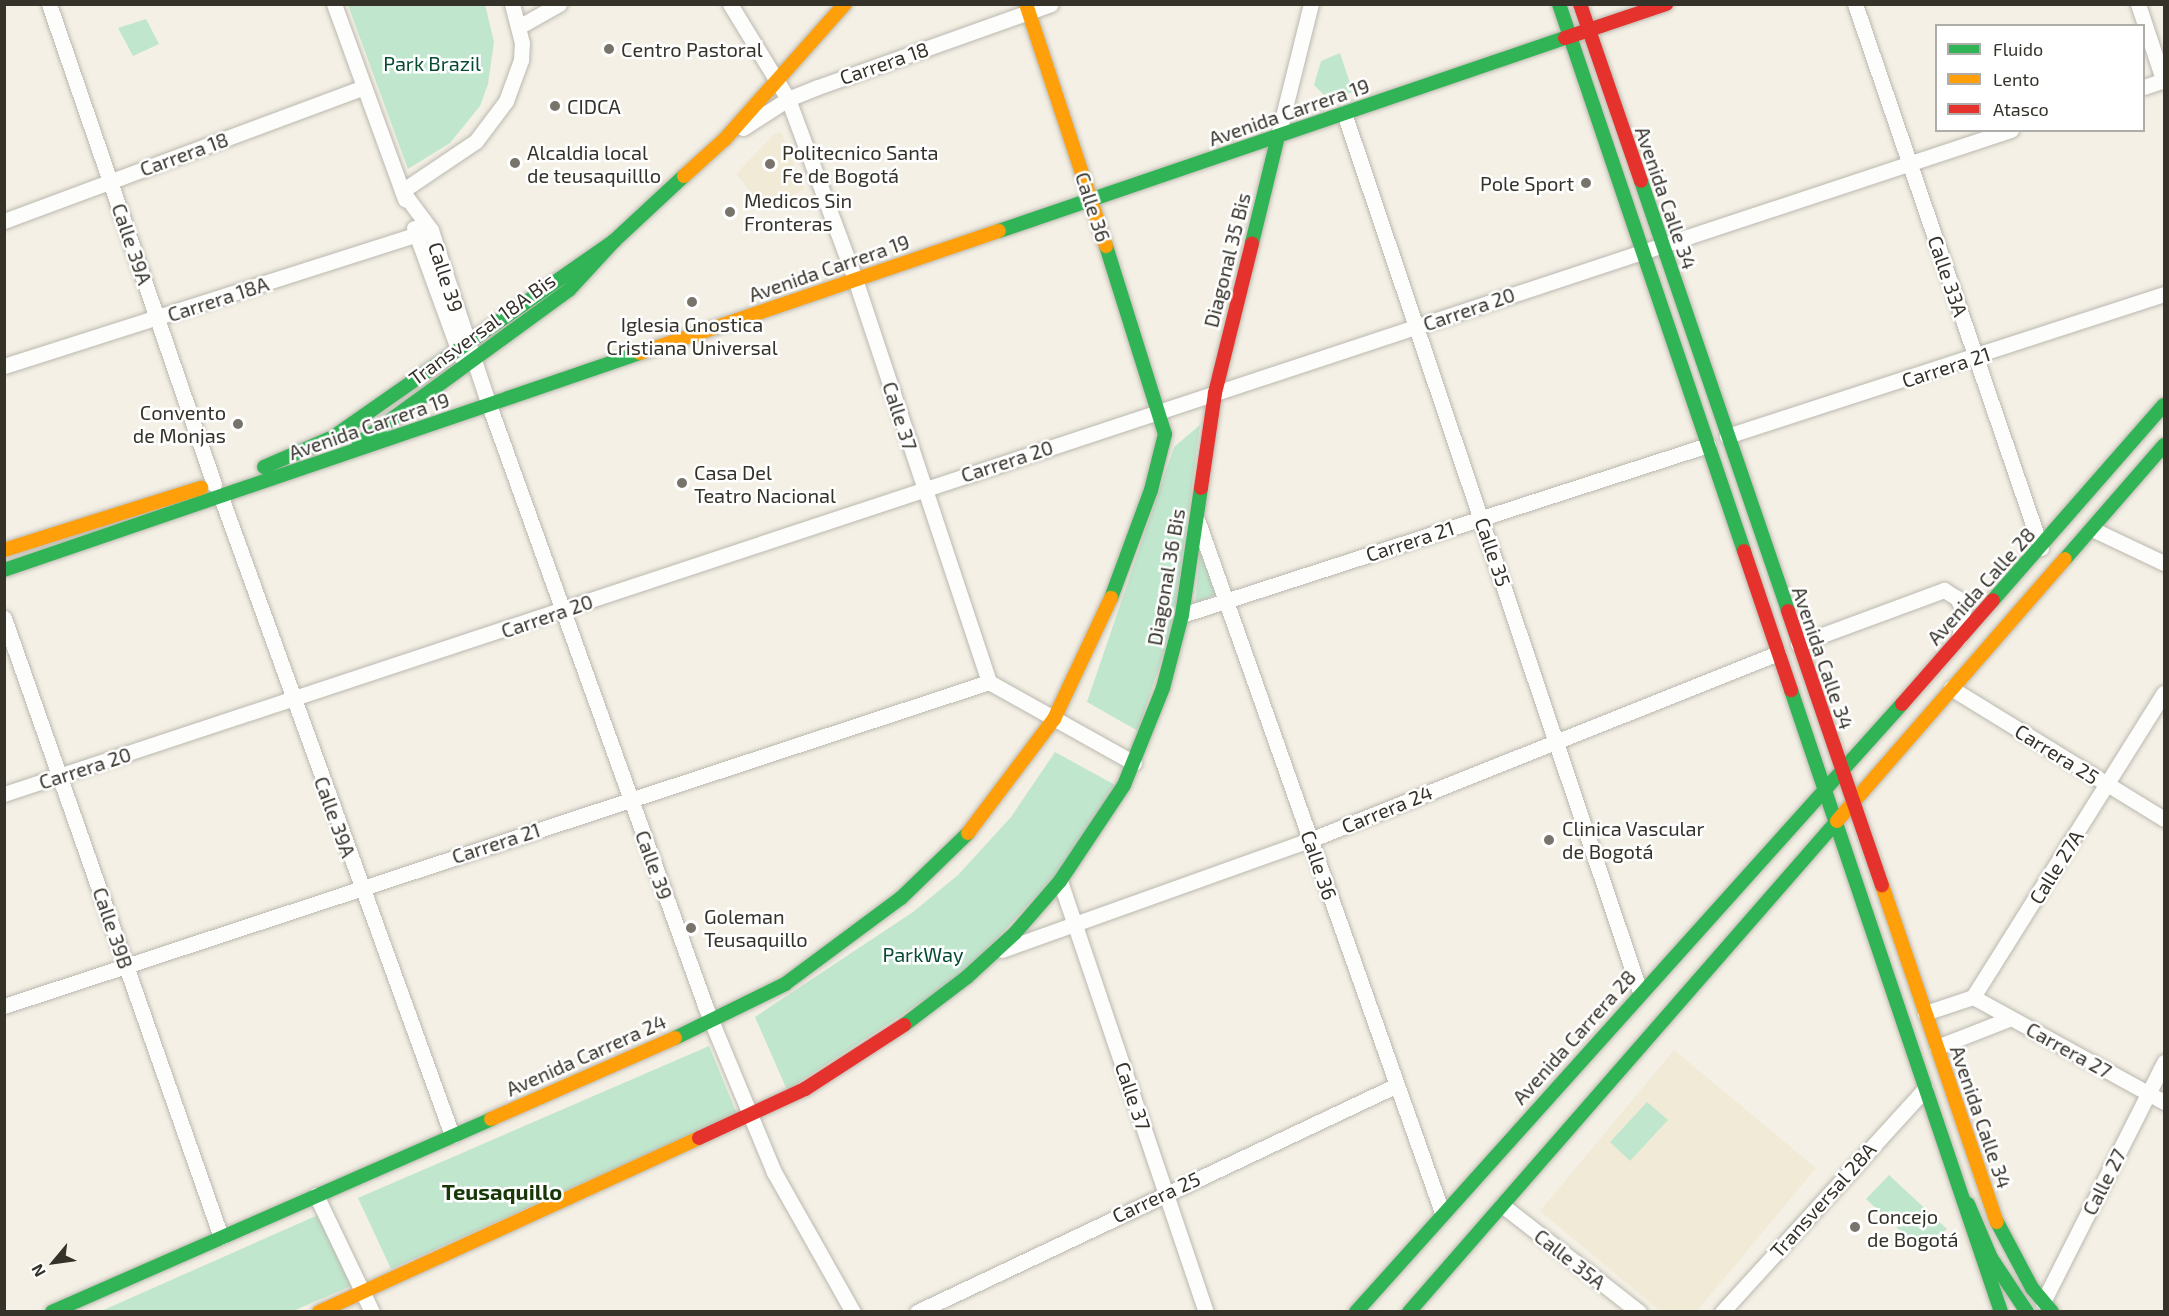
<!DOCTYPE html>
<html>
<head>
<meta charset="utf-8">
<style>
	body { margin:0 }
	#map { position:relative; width:2169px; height:1316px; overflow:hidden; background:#f4f0e5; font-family:"Exo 2",sans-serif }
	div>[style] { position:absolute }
	.built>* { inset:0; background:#f1ead6 }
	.green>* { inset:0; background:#c0e7cd }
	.roads { filter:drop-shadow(0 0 2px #bbb8b0) drop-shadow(0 0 2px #bbb8b0) }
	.street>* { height:15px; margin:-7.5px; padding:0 7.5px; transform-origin:7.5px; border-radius:7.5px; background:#fdfdfb }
	.fast>* { height:14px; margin:-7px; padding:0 7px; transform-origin:7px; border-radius:7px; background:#30b455 }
	.slow>* { height:14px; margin:-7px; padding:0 7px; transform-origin:7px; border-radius:7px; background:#ff9f0a }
	.jam>* { height:14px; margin:-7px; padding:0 7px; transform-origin:7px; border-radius:7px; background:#e5322d }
	.dots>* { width:16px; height:16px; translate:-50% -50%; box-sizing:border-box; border:3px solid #fff; border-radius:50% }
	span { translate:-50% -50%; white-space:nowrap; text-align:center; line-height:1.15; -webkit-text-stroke:5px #fff; paint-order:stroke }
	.poi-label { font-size:20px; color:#35322a }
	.left { translate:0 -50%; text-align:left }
	.right { translate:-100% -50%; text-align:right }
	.park-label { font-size:20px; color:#074b32 }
	.street-label { font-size:20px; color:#35322a }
	.quarter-label { font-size:22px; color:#19380a; font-weight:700 }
	.frame { position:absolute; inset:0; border:6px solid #35322a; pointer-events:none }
	.legend { position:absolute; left:1935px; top:24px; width:210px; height:108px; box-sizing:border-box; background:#fff; border:2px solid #aeadaa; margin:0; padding:8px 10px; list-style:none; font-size:18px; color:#35322a }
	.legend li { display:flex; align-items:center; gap:12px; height:30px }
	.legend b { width:30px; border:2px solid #aeadaa }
	.north { position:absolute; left:24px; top:1232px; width:60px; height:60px; -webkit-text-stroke:4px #fff; paint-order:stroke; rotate:241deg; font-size:16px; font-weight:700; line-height:24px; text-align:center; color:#35322a }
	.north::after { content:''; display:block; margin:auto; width:21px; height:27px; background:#35322a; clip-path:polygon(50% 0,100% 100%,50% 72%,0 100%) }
</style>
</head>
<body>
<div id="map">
	<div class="built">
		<i style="clip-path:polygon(781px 132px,804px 189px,766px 211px,736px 174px,775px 133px)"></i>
		<i style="clip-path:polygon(1674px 1050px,1816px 1168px,1697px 1311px,1660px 1311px,1540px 1211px)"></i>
	</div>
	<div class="green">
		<i style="clip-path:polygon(485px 4px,494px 42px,488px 84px,480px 106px,450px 143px,408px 169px,348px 5px)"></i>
		<i style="clip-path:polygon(146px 19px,159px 44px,133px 56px,118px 28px)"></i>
		<i style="clip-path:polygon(1340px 53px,1353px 92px,1329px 100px,1314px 85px,1321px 61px)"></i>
		<i style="clip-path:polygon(1200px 425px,1174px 621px,1138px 731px,1087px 702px,1174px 447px)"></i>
		<i style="clip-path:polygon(1200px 552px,1217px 594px,1195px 604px)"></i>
		<i style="clip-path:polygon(1055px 752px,1117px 786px,1054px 877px,964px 974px,787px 1090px,755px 1017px,913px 912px,958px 875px,1011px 817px)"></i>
		<i style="clip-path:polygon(709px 1046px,737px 1114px,391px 1269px,358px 1198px)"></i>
		<i style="clip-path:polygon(1647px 1102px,1668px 1120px,1630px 1161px,1610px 1142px)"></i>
		<i style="clip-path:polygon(1889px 1175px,1947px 1229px,1924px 1253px,1866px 1199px)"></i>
		<i style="clip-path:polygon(318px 1215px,351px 1286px,293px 1311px,99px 1312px)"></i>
	</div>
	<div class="roads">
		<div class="street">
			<i style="left:49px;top:4px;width:508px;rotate:71.03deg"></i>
			<i style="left:334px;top:4px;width:208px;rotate:70deg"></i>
			<i style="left:730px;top:4px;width:111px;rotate:58.6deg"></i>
			<i style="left:788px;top:99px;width:192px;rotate:69.6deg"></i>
			<i style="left:855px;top:279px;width:425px;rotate:71.6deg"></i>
			<i style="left:989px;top:682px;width:166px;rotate:29.2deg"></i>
			<i style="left:1855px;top:4px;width:575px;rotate:71.12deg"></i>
			<i style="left:2138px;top:4px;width:82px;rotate:71.6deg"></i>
			<i style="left:520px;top:26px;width:45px;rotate:-29.4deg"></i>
			<i style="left:2144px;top:87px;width:21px;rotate:-19deg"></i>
			<i style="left:1344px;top:113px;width:928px;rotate:71.39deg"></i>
			<i style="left:743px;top:128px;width:54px;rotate:-32.8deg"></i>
			<i style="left:788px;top:99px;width:32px;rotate:-22deg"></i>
			<i style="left:818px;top:87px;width:247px;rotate:-19.6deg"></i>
			<i style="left:1278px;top:136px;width:136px;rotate:-76deg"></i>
			<i style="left:402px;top:191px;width:49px;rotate:53.4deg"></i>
			<i style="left:431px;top:230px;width:184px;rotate:71.7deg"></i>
			<i style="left:489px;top:405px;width:641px;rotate:70.21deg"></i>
			<i style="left:706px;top:1008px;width:178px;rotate:67.5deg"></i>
			<i style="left:774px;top:1172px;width:161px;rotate:60.6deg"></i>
			<i style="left:402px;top:191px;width:89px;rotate:-34deg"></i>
			<i style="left:476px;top:141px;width:50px;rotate:-53.1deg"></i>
			<i style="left:506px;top:101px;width:44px;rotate:-69.9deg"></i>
			<i style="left:521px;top:60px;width:17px;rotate:-87deg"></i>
			<i style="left:522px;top:43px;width:40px;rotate:-104.4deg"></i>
			<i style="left:4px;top:221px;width:384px;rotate:-20.4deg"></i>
			<i style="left:414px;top:228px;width:137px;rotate:70deg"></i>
			<i style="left:4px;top:366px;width:448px;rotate:-17.7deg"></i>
			<i style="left:1727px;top:436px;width:459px;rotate:-18deg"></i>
			<i style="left:221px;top:497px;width:679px;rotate:70.1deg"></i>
			<i style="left:1198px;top:522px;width:732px;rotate:70.53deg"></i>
			<i style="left:2092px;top:529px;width:80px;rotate:25.3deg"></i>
			<i style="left:1182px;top:615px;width:553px;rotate:-17.91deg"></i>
			<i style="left:4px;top:618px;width:656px;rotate:70.68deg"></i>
			<i style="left:1798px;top:644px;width:156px;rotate:-20.3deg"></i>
			<i style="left:1944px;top:590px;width:15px;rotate:32deg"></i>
			<i style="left:1957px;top:598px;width:13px;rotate:63deg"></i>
			<i style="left:1963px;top:610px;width:28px;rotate:98deg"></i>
			<i style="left:1951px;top:688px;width:250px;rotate:31.6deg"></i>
			<i style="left:4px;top:794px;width:2114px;rotate:-18.31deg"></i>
			<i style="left:1060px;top:881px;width:455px;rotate:71.3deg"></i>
			<i style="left:1002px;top:950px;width:327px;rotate:-19.7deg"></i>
			<i style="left:1310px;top:840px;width:504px;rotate:-21.78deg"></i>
			<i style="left:1973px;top:997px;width:218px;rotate:28.8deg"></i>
			<i style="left:4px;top:1006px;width:1037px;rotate:-18.21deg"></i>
			<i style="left:1925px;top:1013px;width:51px;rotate:-18.4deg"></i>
			<i style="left:1973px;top:997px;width:359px;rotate:-57.9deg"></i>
			<i style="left:1937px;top:1047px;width:79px;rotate:-21.4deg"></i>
			<i style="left:316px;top:1195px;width:130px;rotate:64.4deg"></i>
			<i style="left:1502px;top:1205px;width:174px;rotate:38deg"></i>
			<i style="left:2043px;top:1302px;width:269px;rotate:-63.2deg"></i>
			<i style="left:917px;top:1312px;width:531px;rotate:-25.31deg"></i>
			<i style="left:1722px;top:1312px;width:302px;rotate:-47.7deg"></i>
		</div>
		<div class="fast">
			<i style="left:1559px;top:4px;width:577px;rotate:71.31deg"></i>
			<i style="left:1641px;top:181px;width:454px;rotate:71.1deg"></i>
			<i style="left:999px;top:231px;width:598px;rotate:-18.83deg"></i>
			<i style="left:1252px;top:243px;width:110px;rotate:-76.3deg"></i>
			<i style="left:1106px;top:246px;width:197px;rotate:72.6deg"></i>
			<i style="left:1165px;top:434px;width:58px;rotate:104deg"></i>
			<i style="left:1151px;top:490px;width:115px;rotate:110.3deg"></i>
			<i style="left:359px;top:443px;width:260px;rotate:-36.1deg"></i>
			<i style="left:569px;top:290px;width:67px;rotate:-47.4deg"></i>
			<i style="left:614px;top:241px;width:96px;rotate:-42.9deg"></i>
			<i style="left:264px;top:467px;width:75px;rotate:-23.5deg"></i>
			<i style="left:333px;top:437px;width:343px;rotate:-34.9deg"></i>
			<i style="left:2065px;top:559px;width:151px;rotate:-49deg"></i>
			<i style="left:4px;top:570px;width:672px;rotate:-18.84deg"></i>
			<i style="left:1993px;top:600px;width:259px;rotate:-48.8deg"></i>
			<i style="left:1791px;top:690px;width:656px;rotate:71.34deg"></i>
			<i style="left:904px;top:1025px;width:79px;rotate:-37.3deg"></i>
			<i style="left:967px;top:977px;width:65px;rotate:-42.5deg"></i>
			<i style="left:1015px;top:933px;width:69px;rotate:-49.1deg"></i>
			<i style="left:1060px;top:881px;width:115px;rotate:-56.3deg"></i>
			<i style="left:1124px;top:785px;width:105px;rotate:-68.1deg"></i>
			<i style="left:1163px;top:688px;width:75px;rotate:-75.4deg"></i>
			<i style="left:1182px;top:615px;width:128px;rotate:-81.5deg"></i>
			<i style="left:675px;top:1038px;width:123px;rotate:-26.1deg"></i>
			<i style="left:785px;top:984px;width:144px;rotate:-36.6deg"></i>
			<i style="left:901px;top:898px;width:93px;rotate:-44.1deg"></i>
			<i style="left:1968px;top:1204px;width:59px;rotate:66.9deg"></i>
			<i style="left:1991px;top:1258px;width:65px;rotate:56.3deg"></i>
			<i style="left:1997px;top:1222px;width:75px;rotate:62.1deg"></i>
			<i style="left:2032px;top:1288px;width:31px;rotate:50deg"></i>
			<i style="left:52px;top:1312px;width:480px;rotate:-23.7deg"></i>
			<i style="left:1356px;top:1312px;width:817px;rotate:-48.08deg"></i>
			<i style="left:1409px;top:1312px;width:651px;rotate:-48.92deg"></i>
		</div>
		<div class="slow">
			<i style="left:1026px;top:4px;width:255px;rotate:71.7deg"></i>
			<i style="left:684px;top:176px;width:55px;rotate:-42.1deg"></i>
			<i style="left:725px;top:139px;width:181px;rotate:-48.4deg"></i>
			<i style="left:640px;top:353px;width:379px;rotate:-18.8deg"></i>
			<i style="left:4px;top:550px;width:207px;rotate:-17.5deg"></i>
			<i style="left:1837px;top:821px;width:347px;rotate:-49deg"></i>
			<i style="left:968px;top:833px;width:143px;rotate:-53deg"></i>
			<i style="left:1054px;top:719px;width:134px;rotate:-64.8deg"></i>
			<i style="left:1882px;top:885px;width:356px;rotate:71.2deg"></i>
			<i style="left:491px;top:1119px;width:201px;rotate:-23.8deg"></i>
			<i style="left:319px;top:1312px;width:418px;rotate:-24.6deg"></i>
		</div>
		<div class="jam">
			<i style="left:1580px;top:4px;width:187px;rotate:71deg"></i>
			<i style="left:1565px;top:38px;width:107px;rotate:-18.6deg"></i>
			<i style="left:1201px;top:488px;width:96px;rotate:-81.6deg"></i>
			<i style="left:1215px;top:393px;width:154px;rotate:-76.1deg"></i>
			<i style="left:1744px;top:551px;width:147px;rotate:71.3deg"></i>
			<i style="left:1788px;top:611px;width:290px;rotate:71.1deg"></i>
			<i style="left:1902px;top:704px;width:138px;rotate:-48.8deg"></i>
			<i style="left:699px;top:1138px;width:117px;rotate:-24.8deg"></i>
			<i style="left:805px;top:1089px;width:118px;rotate:-32.9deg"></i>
		</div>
	</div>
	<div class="dots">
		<i style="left:609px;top:49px;background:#78746b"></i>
		<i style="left:555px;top:106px;background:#78746b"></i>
		<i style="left:515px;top:163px;background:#78746b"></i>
		<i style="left:770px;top:164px;background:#78746b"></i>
		<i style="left:1586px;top:183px;background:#78746b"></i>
		<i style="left:730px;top:212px;background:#78746b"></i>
		<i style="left:692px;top:302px;background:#78746b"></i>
		<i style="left:238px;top:424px;background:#78746b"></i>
		<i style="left:682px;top:483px;background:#78746b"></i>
		<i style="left:1549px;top:840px;background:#78746b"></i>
		<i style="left:691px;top:928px;background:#78746b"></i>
		<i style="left:1855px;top:1227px;background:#78746b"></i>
	</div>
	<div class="poi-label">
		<span class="left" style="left:621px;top:49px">Centro Pastoral</span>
		<span class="left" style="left:567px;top:106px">CIDCA</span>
		<span class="left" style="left:527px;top:164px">Alcaldia local<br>de teusaquilllo</span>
		<span class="left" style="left:782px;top:164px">Politecnico Santa<br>Fe de Bogotá</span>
		<span class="right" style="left:1574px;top:183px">Pole Sport</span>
		<span class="left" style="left:744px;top:212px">Medicos Sin<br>Fronteras</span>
		<span style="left:692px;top:336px">Iglesia Gnostica<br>Cristiana Universal</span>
		<span class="right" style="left:226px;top:424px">Convento<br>de Monjas</span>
		<span class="left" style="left:694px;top:484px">Casa Del<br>Teatro Nacional</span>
		<span class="left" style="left:1562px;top:840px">Clinica Vascular<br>de Bogotá</span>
		<span class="left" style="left:704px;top:928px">Goleman<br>Teusaquillo</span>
		<span class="left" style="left:1867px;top:1228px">Concejo<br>de Bogotá</span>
	</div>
	<div class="park-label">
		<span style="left:432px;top:63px">Park Brazil</span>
		<span style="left:923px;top:954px">ParkWay</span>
	</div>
	<div class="street-label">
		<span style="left:884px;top:63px;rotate:-19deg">Carrera 18</span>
		<span style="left:1289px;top:112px;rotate:-19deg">Avenida Carrera 19</span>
		<span style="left:184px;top:154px;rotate:-20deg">Carrera 18</span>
		<span style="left:1666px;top:198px;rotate:71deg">Avenida Calle 34</span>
		<span style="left:1093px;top:207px;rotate:72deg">Calle 36</span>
		<span style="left:132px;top:244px;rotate:71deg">Calle 39A</span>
		<span style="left:1227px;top:260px;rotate:-76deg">Diagonal 35 Bis</span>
		<span style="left:829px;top:268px;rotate:-19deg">Avenida Carrera 19</span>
		<span style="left:1948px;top:276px;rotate:71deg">Calle 33A</span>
		<span style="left:446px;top:277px;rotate:72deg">Calle 39</span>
		<span style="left:218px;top:299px;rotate:-18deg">Carrera 18A</span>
		<span style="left:1469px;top:309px;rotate:-19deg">Carrera 20</span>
		<span style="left:482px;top:329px;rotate:-36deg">Transversal 18A Bis</span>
		<span style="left:1946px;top:367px;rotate:-18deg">Carrera 21</span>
		<span style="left:900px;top:416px;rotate:72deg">Calle 37</span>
		<span style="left:369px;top:426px;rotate:-19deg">Avenida Carrera 19</span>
		<span style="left:1007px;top:461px;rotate:-18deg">Carrera 20</span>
		<span style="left:1410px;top:541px;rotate:-18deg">Carrera 21</span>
		<span style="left:1493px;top:552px;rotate:71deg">Calle 35</span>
		<span style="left:1166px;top:577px;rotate:-80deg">Diagonal 36 Bis</span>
		<span style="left:1981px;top:586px;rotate:-48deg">Avenida Calle 28</span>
		<span style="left:547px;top:616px;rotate:-19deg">Carrera 20</span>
		<span style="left:1823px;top:658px;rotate:71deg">Avenida Calle 34</span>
		<span style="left:2057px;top:754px;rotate:32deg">Carrera 25</span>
		<span style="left:85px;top:768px;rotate:-18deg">Carrera 20</span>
		<span style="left:1387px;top:809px;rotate:-22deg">Carrera 24</span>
		<span style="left:335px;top:817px;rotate:70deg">Calle 39A</span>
		<span style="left:496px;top:843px;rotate:-18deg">Carrera 21</span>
		<span style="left:654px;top:865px;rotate:70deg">Calle 39</span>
		<span style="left:1319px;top:865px;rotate:71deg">Calle 36</span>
		<span style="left:2056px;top:867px;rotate:-58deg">Calle 27A</span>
		<span style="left:113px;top:928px;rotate:71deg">Calle 39B</span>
		<span style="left:1574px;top:1037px;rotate:-48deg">Avenida Carrera 28</span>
		<span style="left:2069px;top:1050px;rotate:29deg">Carrera 27</span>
		<span style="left:586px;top:1055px;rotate:-24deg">Avenida Carrera 24</span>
		<span style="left:1133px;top:1096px;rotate:71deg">Calle 37</span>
		<span style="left:1981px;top:1117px;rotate:71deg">Avenida Calle 34</span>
		<span style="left:2104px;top:1182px;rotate:-63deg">Calle 27</span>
		<span style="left:1156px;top:1197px;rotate:-25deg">Carrera 25</span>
		<span style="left:1823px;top:1200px;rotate:-48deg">Transversal 28A</span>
		<span style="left:1570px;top:1259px;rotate:38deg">Calle 35A</span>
	</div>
	<div class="quarter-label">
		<span style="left:502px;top:1192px">Teusaquillo</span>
	</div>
	<div class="frame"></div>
	<ul class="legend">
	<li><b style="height:8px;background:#30b455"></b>Fluido</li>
	<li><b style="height:8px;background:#ff9f0a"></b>Lento</li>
	<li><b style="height:8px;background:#e5322d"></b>Atasco</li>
	</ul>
	<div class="north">N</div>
</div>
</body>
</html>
